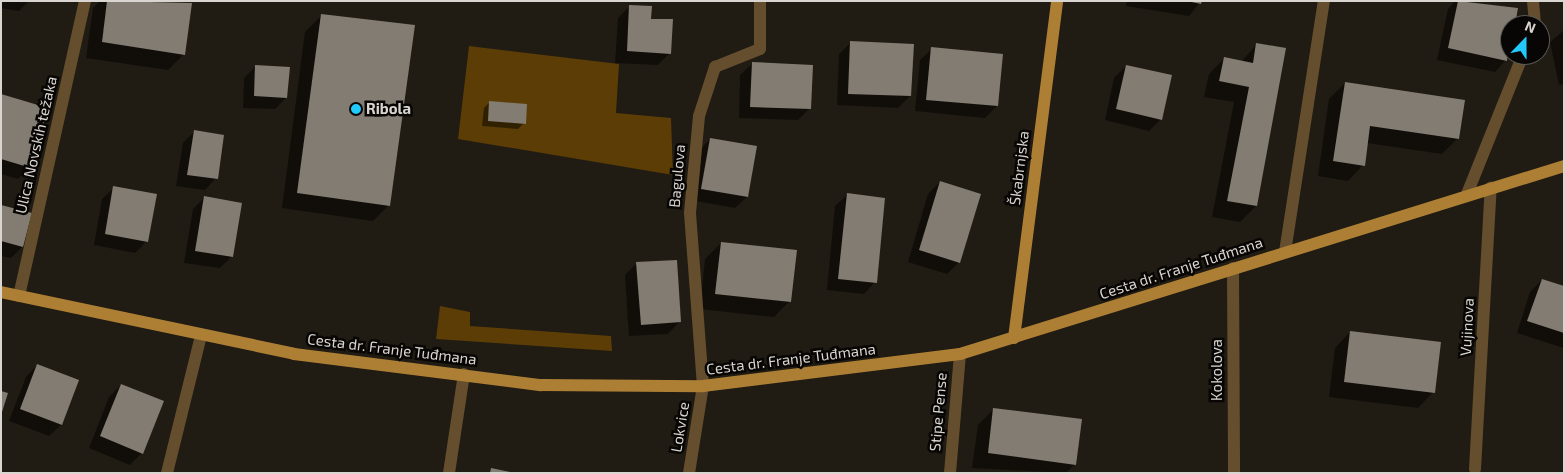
<!DOCTYPE html>
<html>
<head>
<meta charset="utf-8">
<style>
	body { margin:0 }
	#map { position:relative; width:1565px; height:474px; overflow:hidden; background:#201b13; font-family:"Exo 2",sans-serif }
	div>[style] { position:absolute }
	.green>* { inset:0; background:#5b3d05 }
	.shadow>* { inset:0; background:#0007 }
	.building>* { inset:0; background:#837c72 }
	.minor>* { height:12px; margin:-6px; padding:0 6px; transform-origin:6px; border-radius:6px; background:#644e2d }
	.major>* { height:12px; margin:-6px; padding:0 6px; transform-origin:6px; border-radius:6px; background:#ad7f34 }
	.dots>* { width:14px; height:14px; translate:-50% -50%; box-sizing:border-box; border:2px solid #080604; border-radius:50% }
	span { translate:-50% -50%; white-space:nowrap; text-align:center; line-height:1.15; -webkit-text-stroke:5px #080604; paint-order:stroke }
	.poi-label { font-size:15px; color:#d9d5d0; font-weight:700 }
	.left { translate:0 -50%; text-align:left }
	.street-label { font-size:15px; color:#d9d5d0 }
	.frame { position:absolute; inset:0; border:2px solid #d9d5d0; pointer-events:none }
	.north { position:absolute; left:1500px; top:15px; width:50px; height:50px; box-sizing:border-box; background:#080604; border:1px solid #5c5956; border-radius:50%; rotate:22deg; font-size:14px; font-weight:700; line-height:20px; text-align:center; color:#d9d5d0 }
	.north::after { content:''; display:block; margin:auto; width:18px; height:22px; background:#22c9fd; clip-path:polygon(50% 0,100% 100%,50% 72%,0 100%) }
</style>
</head>
<body>
<div id="map">
	<div class="green">
		<i style="clip-path:polygon(469px 46px,619px 64px,616px 113px,671px 118px,673px 175px,458px 139px)"></i>
		<i style="clip-path:polygon(440px 306px,470px 312px,470px 326px,611px 336px,612px 351px,436px 339px)"></i>
	</div>
	<div class="shadow">
		<i style="clip-path:polygon(1px 1px,29px 1px,19px 11px,1px 8px)"></i>
		<i style="clip-path:polygon(100px 1px,191px 4px,184px 54px,168px 70px,86px 58px,93px 8px)"></i>
		<i style="clip-path:polygon(1127px 1px,1201px 1px,1189px 16px,1126px 6px)"></i>
		<i style="clip-path:polygon(1455px 1px,1517px 9px,1506px 60px,1495px 72px,1437px 60px,1448px 9px)"></i>
		<i style="clip-path:polygon(629px 7px,670px 53px,658px 65px,615px 63px,618px 18px)"></i>
		<i style="clip-path:polygon(321px 16px,389px 205px,373px 221px,282px 208px,305px 32px)"></i>
		<i style="clip-path:polygon(1564px 30px,1564px 84px,1559px 85px,1550px 42px)"></i>
		<i style="clip-path:polygon(851px 42px,910px 96px,898px 108px,837px 105px,839px 54px)"></i>
		<i style="clip-path:polygon(1257px 44px,1285px 49px,1256px 206px,1240px 222px,1212px 217px,1234px 102px,1204px 97px,1209px 74px,1225px 58px,1241px 62px)"></i>
		<i style="clip-path:polygon(932px 49px,997px 106px,985px 118px,915px 111px,920px 60px)"></i>
		<i style="clip-path:polygon(752px 64px,810px 108px,798px 120px,739px 118px,740px 75px)"></i>
		<i style="clip-path:polygon(256px 66px,286px 98px,275px 109px,243px 108px,244px 78px)"></i>
		<i style="clip-path:polygon(1126px 66px,1161px 119px,1149px 131px,1105px 120px,1114px 78px)"></i>
		<i style="clip-path:polygon(1345px 83px,1458px 138px,1442px 154px,1367px 143px,1363px 165px,1348px 181px,1318px 176px,1329px 99px)"></i>
		<i style="clip-path:polygon(1px 95px,30px 167px,18px 179px,1px 174px)"></i>
		<i style="clip-path:polygon(490px 102px,524px 123px,518px 129px,482px 126px,484px 108px)"></i>
		<i style="clip-path:polygon(195px 131px,216px 178px,205px 190px,176px 186px,183px 143px)"></i>
		<i style="clip-path:polygon(710px 139px,747px 197px,735px 208px,690px 200px,699px 151px)"></i>
		<i style="clip-path:polygon(940px 182px,959px 262px,947px 274px,908px 262px,928px 194px)"></i>
		<i style="clip-path:polygon(114px 188px,147px 241px,135px 253px,94px 245px,102px 199px)"></i>
		<i style="clip-path:polygon(847px 195px,875px 282px,864px 294px,827px 290px,835px 206px)"></i>
		<i style="clip-path:polygon(204px 198px,240px 204px,231px 257px,220px 268px,184px 263px,193px 209px)"></i>
		<i style="clip-path:polygon(1px 207px,22px 247px,11px 258px,1px 256px)"></i>
		<i style="clip-path:polygon(721px 243px,790px 301px,774px 317px,700px 309px,705px 259px)"></i>
		<i style="clip-path:polygon(637px 263px,679px 322px,668px 334px,629px 336px,625px 275px)"></i>
		<i style="clip-path:polygon(1542px 280px,1564px 288px,1564px 348px,1517px 333px,1530px 292px)"></i>
		<i style="clip-path:polygon(1350px 332px,1433px 392px,1418px 408px,1329px 397px,1335px 348px)"></i>
		<i style="clip-path:polygon(37px 365px,78px 381px,61px 425px,49px 436px,9px 421px,26px 377px)"></i>
		<i style="clip-path:polygon(121px 385px,142px 453px,130px 465px,89px 448px,109px 397px)"></i>
		<i style="clip-path:polygon(994px 409px,1075px 464px,1066px 473px,972px 468px,978px 425px)"></i>
	</div>
	<div class="building">
		<i style="clip-path:polygon(107px 1px,192px 3px,185px 55px,102px 42px)"></i>
		<i style="clip-path:polygon(1187px 1px,1202px 1px,1201px 4px)"></i>
		<i style="clip-path:polygon(1458px 1px,1518px 8px,1515px 25px,1510px 25px,1507px 61px,1448px 48px)"></i>
		<i style="clip-path:polygon(629px 5px,652px 6px,651px 19px,673px 19px,671px 54px,627px 51px)"></i>
		<i style="clip-path:polygon(321px 14px,415px 25px,390px 206px,297px 193px)"></i>
		<i style="clip-path:polygon(850px 41px,914px 44px,911px 96px,848px 94px)"></i>
		<i style="clip-path:polygon(1256px 43px,1286px 48px,1257px 206px,1227px 201px,1249px 87px,1219px 81px,1224px 57px,1253px 63px)"></i>
		<i style="clip-path:polygon(931px 47px,1003px 54px,998px 106px,926px 100px)"></i>
		<i style="clip-path:polygon(752px 62px,813px 65px,811px 109px,750px 107px)"></i>
		<i style="clip-path:polygon(255px 65px,290px 67px,287px 98px,254px 96px)"></i>
		<i style="clip-path:polygon(1126px 65px,1172px 75px,1162px 120px,1116px 109px)"></i>
		<i style="clip-path:polygon(1345px 82px,1465px 100px,1459px 139px,1370px 126px,1365px 166px,1333px 161px)"></i>
		<i style="clip-path:polygon(1px 94px,48px 108px,31px 168px,1px 159px)"></i>
		<i style="clip-path:polygon(489px 101px,527px 104px,526px 124px,488px 121px)"></i>
		<i style="clip-path:polygon(194px 130px,224px 135px,218px 179px,187px 175px)"></i>
		<i style="clip-path:polygon(710px 138px,757px 146px,748px 197px,701px 189px)"></i>
		<i style="clip-path:polygon(940px 181px,981px 194px,960px 263px,919px 250px)"></i>
		<i style="clip-path:polygon(113px 186px,157px 194px,148px 242px,105px 234px)"></i>
		<i style="clip-path:polygon(847px 193px,885px 198px,877px 283px,838px 279px)"></i>
		<i style="clip-path:polygon(204px 196px,242px 203px,233px 257px,195px 251px)"></i>
		<i style="clip-path:polygon(1px 205px,32px 213px,23px 247px,1px 241px)"></i>
		<i style="clip-path:polygon(721px 242px,797px 250px,791px 302px,715px 294px)"></i>
		<i style="clip-path:polygon(677px 260px,681px 322px,641px 325px,636px 262px)"></i>
		<i style="clip-path:polygon(1542px 279px,1564px 286px,1564px 333px,1527px 321px)"></i>
		<i style="clip-path:polygon(1350px 331px,1441px 342px,1435px 393px,1344px 382px)"></i>
		<i style="clip-path:polygon(37px 364px,79px 380px,62px 425px,20px 409px)"></i>
		<i style="clip-path:polygon(121px 384px,164px 401px,143px 454px,100px 436px)"></i>
		<i style="clip-path:polygon(1px 391px,8px 393px,2px 412px,1px 412px)"></i>
		<i style="clip-path:polygon(993px 408px,1082px 419px,1076px 465px,988px 453px)"></i>
		<i style="clip-path:polygon(491px 468px,510px 472px,510px 473px,490px 473px)"></i>
	</div>
	<div class="minor">
		<i style="left:1533px;top:1px;width:24px;rotate:85deg"></i>
		<i style="left:1467px;top:194px;width:150px;rotate:-68.1deg"></i>
		<i style="left:1285px;top:252px;width:254px;rotate:-81.2deg"></i>
		<i style="left:1233px;top:268px;width:205px;rotate:89.7deg"></i>
		<i style="left:19px;top:296px;width:302px;rotate:-77.4deg"></i>
		<i style="left:1475px;top:469px;width:282px;rotate:-86.8deg"></i>
		<i style="left:167px;top:473px;width:141px;rotate:-76.1deg"></i>
		<i style="left:449px;top:473px;width:100px;rotate:-81.4deg"></i>
		<i style="left:689px;top:473px;width:88px;rotate:-80.9deg"></i>
		<i style="left:703px;top:386px;width:173px;rotate:-94.3deg"></i>
		<i style="left:690px;top:213px;width:97px;rotate:-84.7deg"></i>
		<i style="left:699px;top:116px;width:52px;rotate:-71.9deg"></i>
		<i style="left:715px;top:67px;width:48px;rotate:-21.8deg"></i>
		<i style="left:760px;top:49px;width:48px;rotate:-90deg"></i>
		<i style="left:950px;top:473px;width:119px;rotate:-85.2deg"></i>
	</div>
	<div class="major">
		<i style="left:1px;top:292px;width:299px;rotate:11.9deg"></i>
		<i style="left:294px;top:354px;width:249px;rotate:7.2deg"></i>
		<i style="left:541px;top:385px;width:162px;rotate:0.4deg"></i>
		<i style="left:703px;top:386px;width:259px;rotate:-7.1deg"></i>
		<i style="left:960px;top:354px;width:633px;rotate:-17.29deg"></i>
		<i style="left:1014px;top:338px;width:340px;rotate:-82.7deg"></i>
	</div>
	<div class="dots">
		<i style="left:356px;top:109px;background:#22c9fd"></i>
	</div>
	<div class="poi-label">
		<span class="left" style="left:366px;top:109px">Ribola</span>
	</div>
	<div class="street-label">
		<span style="left:36px;top:145px;rotate:-77deg">Ulica Novskih težaka</span>
		<span style="left:1019px;top:168px;rotate:-83deg">Škabrnjska</span>
		<span style="left:677px;top:176px;rotate:-85deg">Bagulova</span>
		<span style="left:1181px;top:268px;rotate:-18deg">Cesta dr. Franje Tuđmana</span>
		<span style="left:1467px;top:327px;rotate:-87deg">Vujinova</span>
		<span style="left:392px;top:349px;rotate:7deg">Cesta dr. Franje Tuđmana</span>
		<span style="left:791px;top:359px;rotate:-7deg">Cesta dr. Franje Tuđmana</span>
		<span style="left:1217px;top:370px;rotate:-90deg">Kokolova</span>
		<span style="left:938px;top:412px;rotate:-85deg">Stipe Pense</span>
		<span style="left:680px;top:427px;rotate:-81deg">Lokvice</span>
	</div>
	<div class="frame"></div>
	<div class="north">N</div>
</div>
</body>
</html>
